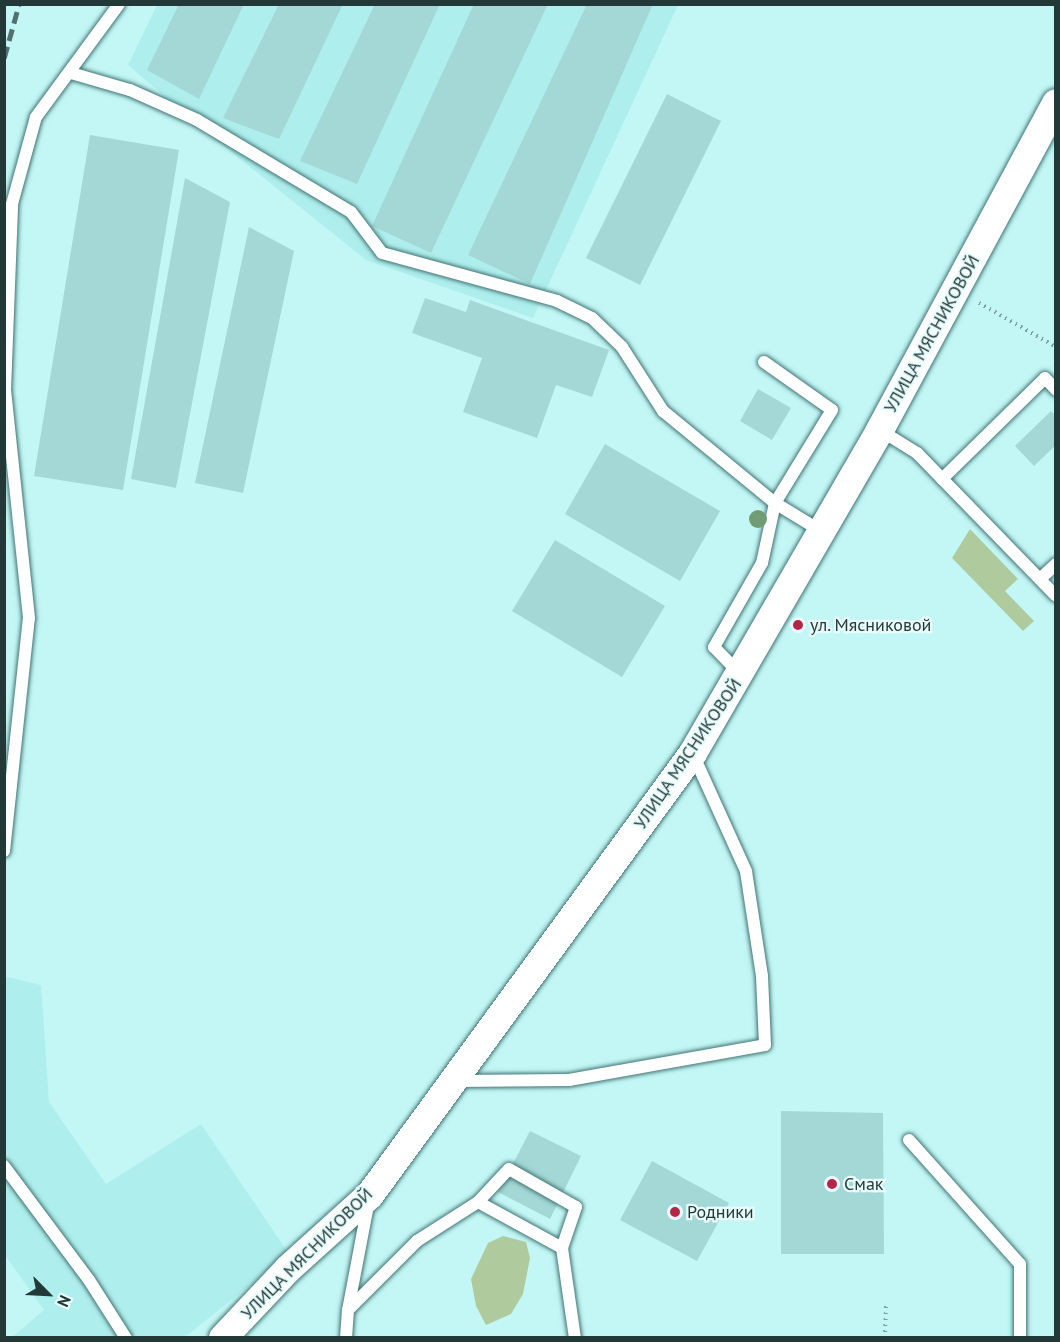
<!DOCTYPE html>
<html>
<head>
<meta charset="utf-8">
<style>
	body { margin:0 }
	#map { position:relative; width:1060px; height:1342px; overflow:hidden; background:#c2f7f6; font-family:"PT Sans",sans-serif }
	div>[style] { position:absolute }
	.built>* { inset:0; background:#aeefed }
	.green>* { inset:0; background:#afcb9e }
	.building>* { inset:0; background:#a3d8d6 }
	.path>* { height:4px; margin-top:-2px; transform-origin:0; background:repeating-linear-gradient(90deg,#79a09f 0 1.5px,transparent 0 6px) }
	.roads { filter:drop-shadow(0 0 2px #417473) drop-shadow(0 0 2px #417473) }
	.service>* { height:12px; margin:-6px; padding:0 6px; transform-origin:6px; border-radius:6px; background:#fff }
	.tertiary>* { height:28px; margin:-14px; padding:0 14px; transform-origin:14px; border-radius:14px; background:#fff }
	.rail>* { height:4.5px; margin-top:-2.25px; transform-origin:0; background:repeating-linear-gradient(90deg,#51706f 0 12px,transparent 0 18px) }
	.trees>* { width:18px; height:18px; margin:-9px; border-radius:50%; background:#719d74 }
	.dots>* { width:16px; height:16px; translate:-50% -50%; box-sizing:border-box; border:3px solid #e9fdfd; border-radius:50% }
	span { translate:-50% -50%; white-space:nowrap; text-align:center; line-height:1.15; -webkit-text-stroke:4.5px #e9fdfd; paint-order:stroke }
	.street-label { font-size:18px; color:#233938 }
	.poi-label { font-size:18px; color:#233938 }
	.left { translate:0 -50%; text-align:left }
	.frame { position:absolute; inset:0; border:6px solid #233938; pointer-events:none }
	.north { position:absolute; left:18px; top:1264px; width:60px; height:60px; -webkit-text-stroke:4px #e9fdfd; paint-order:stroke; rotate:114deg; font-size:16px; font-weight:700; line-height:24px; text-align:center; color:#233938 }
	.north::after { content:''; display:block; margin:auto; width:21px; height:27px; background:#233938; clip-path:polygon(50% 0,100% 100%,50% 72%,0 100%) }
</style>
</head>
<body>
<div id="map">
	<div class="built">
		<i style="clip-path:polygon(157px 5px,678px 5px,533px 318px,366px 260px,204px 130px,128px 65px)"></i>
		<i style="clip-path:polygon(4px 976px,41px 985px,49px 1102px,106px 1184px,201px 1124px,289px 1254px,185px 1337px,12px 1337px,44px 1310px,5px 1255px)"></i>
	</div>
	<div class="green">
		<i style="clip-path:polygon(970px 529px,1018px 579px,1005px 591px,1034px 621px,1023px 631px,952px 558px)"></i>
		<i style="clip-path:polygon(503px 1236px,526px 1242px,530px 1258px,523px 1294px,511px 1314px,486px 1325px,476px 1306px,471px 1279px,488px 1243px)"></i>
	</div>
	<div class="building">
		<i style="clip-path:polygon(179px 4px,244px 4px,199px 99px,147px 70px)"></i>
		<i style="clip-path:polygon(279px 4px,343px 4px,279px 139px,223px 118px)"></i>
		<i style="clip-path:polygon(375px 4px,440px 4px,357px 184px,300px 161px)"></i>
		<i style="clip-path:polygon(474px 4px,548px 4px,431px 253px,372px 226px)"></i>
		<i style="clip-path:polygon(587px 4px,653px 4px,530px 284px,468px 255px)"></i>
		<i style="clip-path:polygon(667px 94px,721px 121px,640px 285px,586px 258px)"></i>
		<i style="clip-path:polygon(90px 135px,179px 150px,123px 490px,34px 476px)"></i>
		<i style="clip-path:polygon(185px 178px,230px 202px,176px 488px,131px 479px)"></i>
		<i style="clip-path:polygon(249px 227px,294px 251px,243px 493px,195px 483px)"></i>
		<i style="clip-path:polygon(425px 298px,466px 312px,470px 300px,609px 350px,592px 397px,556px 385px,537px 438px,463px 412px,482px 358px,412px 333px)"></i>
		<i style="clip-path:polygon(758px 389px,791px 408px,772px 440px,740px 421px)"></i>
		<i style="clip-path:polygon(1051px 411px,1056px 416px,1056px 445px,1034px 466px,1015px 446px)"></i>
		<i style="clip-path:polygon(605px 444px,720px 511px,680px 581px,565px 514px)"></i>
		<i style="clip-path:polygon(555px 540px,665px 606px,622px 677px,512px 611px)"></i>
		<i style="clip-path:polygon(781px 1111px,883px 1113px,884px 1254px,781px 1254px)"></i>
		<i style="clip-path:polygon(530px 1131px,581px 1156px,550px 1219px,498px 1192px)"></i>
		<i style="clip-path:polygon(652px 1161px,729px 1203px,697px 1261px,620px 1220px)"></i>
	</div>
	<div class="path">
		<i style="left:979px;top:303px;width:89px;rotate:29.7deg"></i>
		<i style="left:885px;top:1338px;width:32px;rotate:-88deg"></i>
	</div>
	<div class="roads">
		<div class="service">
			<i style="left:71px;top:73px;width:61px;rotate:16.1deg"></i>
			<i style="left:130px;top:90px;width:73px;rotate:24.1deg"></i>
			<i style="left:197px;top:120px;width:179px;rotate:30.9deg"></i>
			<i style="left:351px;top:212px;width:51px;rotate:52.9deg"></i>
			<i style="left:382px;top:253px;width:181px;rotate:15.3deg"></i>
			<i style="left:557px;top:301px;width:39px;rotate:26deg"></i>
			<i style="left:592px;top:318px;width:42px;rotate:44deg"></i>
			<i style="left:622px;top:347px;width:76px;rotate:57.4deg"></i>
			<i style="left:663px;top:411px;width:145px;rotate:39.4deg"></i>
			<i style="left:775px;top:503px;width:61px;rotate:102.2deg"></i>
			<i style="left:762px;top:563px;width:97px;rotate:119.7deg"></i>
			<i style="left:714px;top:647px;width:36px;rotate:46deg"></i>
			<i style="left:764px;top:362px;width:83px;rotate:35.2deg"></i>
			<i style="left:832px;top:410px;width:109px;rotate:121.5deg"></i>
			<i style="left:775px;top:503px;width:54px;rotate:31.3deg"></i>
			<i style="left:880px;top:430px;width:44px;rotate:31.9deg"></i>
			<i style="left:917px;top:453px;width:199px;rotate:45.8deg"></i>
			<i style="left:942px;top:479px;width:144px;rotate:-44.4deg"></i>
			<i style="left:1045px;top:378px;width:16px;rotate:47deg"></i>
			<i style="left:1040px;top:579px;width:22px;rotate:-43deg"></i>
			<i style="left:4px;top:851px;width:234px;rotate:-83.9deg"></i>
			<i style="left:29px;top:618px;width:229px;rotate:-96deg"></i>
			<i style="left:5px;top:390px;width:186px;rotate:-87.8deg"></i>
			<i style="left:12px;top:204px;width:90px;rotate:-74.6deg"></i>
			<i style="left:36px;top:117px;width:140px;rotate:-53.7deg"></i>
			<i style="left:456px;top:1081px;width:113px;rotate:-0.5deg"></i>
			<i style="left:569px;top:1080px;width:199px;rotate:-10.1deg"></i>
			<i style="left:765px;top:1045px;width:69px;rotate:-92.5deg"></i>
			<i style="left:762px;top:976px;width:106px;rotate:-98.7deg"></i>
			<i style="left:746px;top:871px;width:128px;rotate:-114.4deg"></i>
			<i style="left:909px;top:1140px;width:166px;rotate:48.2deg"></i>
			<i style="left:1020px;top:1264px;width:74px;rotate:90deg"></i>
			<i style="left:4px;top:1166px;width:142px;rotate:53.3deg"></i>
			<i style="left:89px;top:1280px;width:69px;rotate:57.5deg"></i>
			<i style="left:478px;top:1202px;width:45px;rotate:-46.8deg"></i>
			<i style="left:509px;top:1169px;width:77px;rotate:29.6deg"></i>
			<i style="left:576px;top:1207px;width:43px;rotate:108.9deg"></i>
			<i style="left:348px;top:1310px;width:107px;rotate:-79.2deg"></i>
			<i style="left:346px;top:1338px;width:28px;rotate:-86deg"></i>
			<i style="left:348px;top:1310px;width:98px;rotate:-45deg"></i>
			<i style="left:417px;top:1241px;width:72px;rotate:-32.6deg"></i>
			<i style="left:478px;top:1202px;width:96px;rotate:28.7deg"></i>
			<i style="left:562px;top:1248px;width:91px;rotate:81.8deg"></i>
		</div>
		<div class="tertiary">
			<i style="left:223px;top:1338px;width:95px;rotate:-46.7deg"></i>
			<i style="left:288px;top:1269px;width:110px;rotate:-42.1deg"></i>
			<i style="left:370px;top:1195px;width:547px;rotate:-53.84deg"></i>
			<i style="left:693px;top:753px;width:373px;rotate:-59.9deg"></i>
			<i style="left:880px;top:430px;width:371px;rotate:-61.7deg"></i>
		</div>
	</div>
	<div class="rail">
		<i style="left:4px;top:58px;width:56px;rotate:-74.5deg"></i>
	</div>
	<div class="trees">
		<i style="left:758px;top:519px"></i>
	</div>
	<div class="dots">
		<i style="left:798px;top:625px;background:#b62447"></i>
		<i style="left:832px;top:1184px;background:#b62447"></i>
		<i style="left:675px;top:1212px;background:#b62447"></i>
	</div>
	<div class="street-label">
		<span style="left:932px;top:334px;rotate:-61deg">УЛИЦА МЯСНИКОВОЙ</span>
		<span style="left:688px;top:754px;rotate:-56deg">УЛИЦА МЯСНИКОВОЙ</span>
		<span style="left:307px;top:1254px;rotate:-45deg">УЛИЦА МЯСНИКОВОЙ</span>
	</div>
	<div class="poi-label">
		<span class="left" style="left:810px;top:625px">ул. Мясниковой</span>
		<span class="left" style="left:844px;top:1184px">Смак</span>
		<span class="left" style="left:687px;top:1212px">Родники</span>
	</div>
	<div class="frame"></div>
	<div class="north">N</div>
</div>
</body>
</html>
